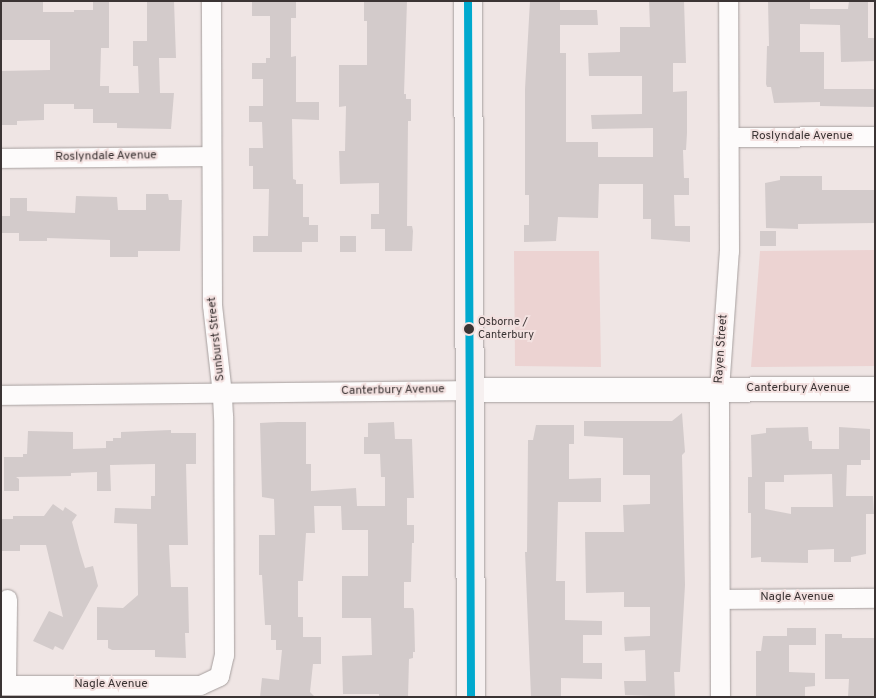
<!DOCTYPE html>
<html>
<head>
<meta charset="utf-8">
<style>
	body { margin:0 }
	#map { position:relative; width:876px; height:698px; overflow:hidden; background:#efe5e4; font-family:Overpass,sans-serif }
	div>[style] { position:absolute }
	.green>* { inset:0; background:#ecd3d2 }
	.building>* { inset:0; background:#d3cbcb }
	.roads { filter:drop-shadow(0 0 1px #a69f9e) drop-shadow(0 0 1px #a69f9e) }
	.minor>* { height:19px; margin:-9.5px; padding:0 9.5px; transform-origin:9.5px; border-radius:9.5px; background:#fdfbfb }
	.tertiary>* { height:24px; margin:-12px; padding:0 12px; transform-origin:12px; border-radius:12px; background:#fdfbfb }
	.primary>* { height:28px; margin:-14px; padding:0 14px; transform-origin:14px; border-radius:14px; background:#f6f0f0 }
	.bus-1>* { height:8px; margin:-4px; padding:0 4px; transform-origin:4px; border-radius:4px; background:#00a9ce }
	.dots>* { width:14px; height:14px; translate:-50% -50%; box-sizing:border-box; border:2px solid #f3e1e0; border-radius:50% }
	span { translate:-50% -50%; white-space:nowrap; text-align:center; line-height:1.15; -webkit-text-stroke:4px #f3e1e0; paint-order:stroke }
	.bus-label { font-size:11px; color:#3b3434 }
	.left { translate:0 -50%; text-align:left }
	.street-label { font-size:12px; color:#3b3434 }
	.frame { position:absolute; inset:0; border:2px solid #3b3434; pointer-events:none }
</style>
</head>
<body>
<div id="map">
	<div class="green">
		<i style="clip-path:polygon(875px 250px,875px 366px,751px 367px,760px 251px)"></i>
		<i style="clip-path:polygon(514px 251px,599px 251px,601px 367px,515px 366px)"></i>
	</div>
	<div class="building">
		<i style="clip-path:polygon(1px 1px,43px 1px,43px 12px,74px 12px,74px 10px,93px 10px,93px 1px,109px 1px,109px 48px,101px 48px,100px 86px,109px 86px,109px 93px,139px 93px,138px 66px,133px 66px,133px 41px,147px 41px,147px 1px,174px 1px,176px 58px,159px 58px,160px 93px,174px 93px,171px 129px,117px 128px,117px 123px,93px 123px,93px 109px,74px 109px,74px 104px,44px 104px,44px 120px,17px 121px,17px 125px,2px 125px,1px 71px,50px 70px,50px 40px,1px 40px)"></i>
		<i style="clip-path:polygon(252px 1px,296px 2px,296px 18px,291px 18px,291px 57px,296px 56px,296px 102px,319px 102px,319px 120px,292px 119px,293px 179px,296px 180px,296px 184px,303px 184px,303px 217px,309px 217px,309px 225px,318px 225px,318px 242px,302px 242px,302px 252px,253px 252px,253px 236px,268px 236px,269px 189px,253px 189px,253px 166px,249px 166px,249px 148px,263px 148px,262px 122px,249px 122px,249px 106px,263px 106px,263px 79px,252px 79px,252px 63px,266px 63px,266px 58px,270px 58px,270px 16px,252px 16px)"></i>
		<i style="clip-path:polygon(364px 1px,407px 1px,404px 94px,406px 94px,406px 99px,411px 99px,411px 121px,408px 121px,407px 226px,412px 226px,413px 231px,412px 251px,385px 251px,385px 229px,371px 229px,371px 214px,379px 214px,379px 183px,340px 184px,339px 151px,345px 151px,346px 106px,339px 107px,339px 65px,367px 65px,367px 21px,364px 21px)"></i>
		<i style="clip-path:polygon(530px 1px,560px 1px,560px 10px,597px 10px,598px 25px,560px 25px,560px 53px,566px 53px,566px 142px,598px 142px,598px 157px,653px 157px,653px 128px,592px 129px,591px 115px,642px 114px,642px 76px,589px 76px,588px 53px,620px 52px,620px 27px,650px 27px,649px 1px,684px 1px,686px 63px,673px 63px,673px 92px,687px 91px,687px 133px,686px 150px,683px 150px,684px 178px,689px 178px,689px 195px,674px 195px,675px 226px,690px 226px,690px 242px,651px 239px,651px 219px,643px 219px,643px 184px,599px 184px,598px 218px,558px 217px,556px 241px,524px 242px,524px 225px,529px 225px,529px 195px,525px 195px,525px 89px)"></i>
		<i style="clip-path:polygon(768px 1px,810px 1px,810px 9px,848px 9px,849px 1px,868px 1px,868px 38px,875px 38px,875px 61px,841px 62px,840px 25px,800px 24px,800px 52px,824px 52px,824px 89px,875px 89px,875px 107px,820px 106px,820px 102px,774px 103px,771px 87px,767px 87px,766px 84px,767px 46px,769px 46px)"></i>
		<i style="clip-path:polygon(780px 176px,822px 176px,822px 190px,875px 190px,875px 223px,798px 224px,798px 229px,766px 228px,765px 183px,780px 180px)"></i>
		<i style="clip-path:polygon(146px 194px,168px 194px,169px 200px,182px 200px,180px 251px,138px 251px,138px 257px,110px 257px,110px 240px,47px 238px,47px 241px,19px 241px,19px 233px,1px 233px,1px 216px,10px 216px,10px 198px,27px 198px,27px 211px,75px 213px,76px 196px,117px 197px,118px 210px,146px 210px)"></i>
		<i style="clip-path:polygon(760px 231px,776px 231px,776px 246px,760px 246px)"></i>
		<i style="clip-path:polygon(340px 236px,356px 236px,356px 252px,340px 252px)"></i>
		<i style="clip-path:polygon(682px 413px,685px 452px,682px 455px,685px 585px,680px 672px,674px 672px,675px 697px,625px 695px,624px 681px,646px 681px,645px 650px,625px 651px,624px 637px,650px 636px,650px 607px,624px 607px,624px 592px,586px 593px,585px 532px,624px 532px,623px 505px,650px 504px,650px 475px,623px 475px,623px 438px,584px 436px,584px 421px,672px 421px)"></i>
		<i style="clip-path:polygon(278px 422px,306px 422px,306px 464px,311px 464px,311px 491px,356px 488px,357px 506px,385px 506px,385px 477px,381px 477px,380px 454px,364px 454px,364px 437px,368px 437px,368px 423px,394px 422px,395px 439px,412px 439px,414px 498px,407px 498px,407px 525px,414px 525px,414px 543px,412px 543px,411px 582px,404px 582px,404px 608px,413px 608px,414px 611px,415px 652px,413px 652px,413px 658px,409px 659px,408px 697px,379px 697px,379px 694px,343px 694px,342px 656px,372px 655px,371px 618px,342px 618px,342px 576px,368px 576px,368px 530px,342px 530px,341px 506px,314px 506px,315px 533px,306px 533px,303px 581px,298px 581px,298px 617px,303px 617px,303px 637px,321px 637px,321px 664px,313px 664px,310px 692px,315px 697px,260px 697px,262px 678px,279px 680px,282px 650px,276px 650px,276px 640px,271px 640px,271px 625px,265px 625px,262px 575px,259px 575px,259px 535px,275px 535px,274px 499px,262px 497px,260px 423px)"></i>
		<i style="clip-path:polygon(536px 425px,574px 425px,574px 444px,569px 444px,569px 479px,601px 478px,601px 502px,558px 502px,556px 581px,565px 581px,565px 620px,602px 621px,602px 635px,583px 635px,583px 663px,602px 663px,602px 679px,561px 678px,561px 697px,531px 697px,525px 552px,527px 552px,528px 440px,533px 440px)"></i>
		<i style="clip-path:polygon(evenodd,808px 427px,809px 441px,812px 441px,812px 449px,839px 449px,839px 427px,870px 429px,870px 460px,861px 460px,861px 465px,847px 465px,846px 496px,873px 496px,874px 514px,866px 514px,866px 554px,851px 557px,851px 562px,834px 562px,834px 549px,808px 550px,808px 563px,761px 562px,761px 557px,751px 558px,751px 513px,748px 513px,748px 477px,752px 477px,751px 435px,766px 433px,766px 428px,808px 427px,832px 474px,833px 507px,791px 507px,791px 514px,765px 509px,765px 482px,784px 482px,784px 475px,832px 474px)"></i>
		<i style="clip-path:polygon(171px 430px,171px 433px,196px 433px,196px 464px,186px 464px,188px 545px,169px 545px,171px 587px,188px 587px,189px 633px,185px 633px,186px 658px,155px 657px,155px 650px,112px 650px,108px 648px,108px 640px,97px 640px,97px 607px,123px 608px,138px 595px,137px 524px,114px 523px,115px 508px,151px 509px,151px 496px,155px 496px,155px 464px,110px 465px,111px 491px,97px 491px,97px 472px,71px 473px,71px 476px,16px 477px,19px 479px,19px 491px,4px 491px,4px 457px,23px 457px,23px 454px,27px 454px,28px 431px,73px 432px,73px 449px,106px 448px,106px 441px,113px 441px,113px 438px,121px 438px,121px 432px)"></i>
		<i style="clip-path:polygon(53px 504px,63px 511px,65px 507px,77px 515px,72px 522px,80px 552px,85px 568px,93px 566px,98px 586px,63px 650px,55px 646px,53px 650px,33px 641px,49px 611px,63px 617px,46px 545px,20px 545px,20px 551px,1px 551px,2px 519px,13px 519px,13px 516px,44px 516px)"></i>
		<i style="clip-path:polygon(787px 628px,816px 628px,816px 645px,789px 645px,789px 672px,815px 673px,815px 686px,805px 687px,805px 697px,756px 697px,756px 651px,761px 651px,763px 636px,787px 636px)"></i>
		<i style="clip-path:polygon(825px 634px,842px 634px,842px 638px,875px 638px,875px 697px,848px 697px,849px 679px,825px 679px)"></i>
	</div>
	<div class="roads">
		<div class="minor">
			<i style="left:729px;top:137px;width:146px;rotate:-0.4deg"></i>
			<i style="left:1px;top:158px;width:209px;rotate:-0.5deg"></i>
			<i style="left:1px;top:395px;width:468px;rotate:-0.6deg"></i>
			<i style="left:720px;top:599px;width:155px;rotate:-0.4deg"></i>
			<i style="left:1px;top:685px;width:199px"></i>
			<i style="left:200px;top:685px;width:21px;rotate:-25deg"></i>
			<i style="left:219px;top:676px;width:22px;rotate:-77deg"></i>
			<i style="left:224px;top:655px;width:239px;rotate:-90.2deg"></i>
			<i style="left:223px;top:416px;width:22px;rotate:-93deg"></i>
			<i style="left:222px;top:394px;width:90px;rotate:-96.4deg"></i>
			<i style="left:212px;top:305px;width:304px;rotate:-90.2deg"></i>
			<i style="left:6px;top:685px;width:86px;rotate:-89.3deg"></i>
			<i style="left:720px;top:697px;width:308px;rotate:-90.2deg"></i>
			<i style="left:719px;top:389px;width:138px;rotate:-85.9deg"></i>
			<i style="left:729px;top:251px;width:250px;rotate:-90.2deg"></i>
		</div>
		<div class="tertiary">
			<i style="left:469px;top:390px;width:406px;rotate:-0.1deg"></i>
		</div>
		<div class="primary">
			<i style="left:468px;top:1px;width:696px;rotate:89.75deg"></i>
		</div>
	</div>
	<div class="bus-1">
		<i style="left:468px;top:1px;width:696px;rotate:89.75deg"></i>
	</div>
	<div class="dots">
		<i style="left:469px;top:329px;background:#3b3434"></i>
	</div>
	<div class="bus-label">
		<span class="left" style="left:478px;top:329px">Osborne /<br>Canterbury</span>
	</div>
	<div class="street-label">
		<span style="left:802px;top:137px">Roslyndale Avenue</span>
		<span style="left:106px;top:157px;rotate:-1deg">Roslyndale Avenue</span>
		<span style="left:217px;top:339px;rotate:-96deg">Sunburst Street</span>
		<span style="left:722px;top:349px;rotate:-86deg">Rayen Street</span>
		<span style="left:798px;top:389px">Canterbury Avenue</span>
		<span style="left:393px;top:391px;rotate:-1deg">Canterbury Avenue</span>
		<span style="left:797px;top:598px">Nagle Avenue</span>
		<span style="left:111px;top:685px">Nagle Avenue</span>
	</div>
	<div class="frame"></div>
</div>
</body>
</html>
